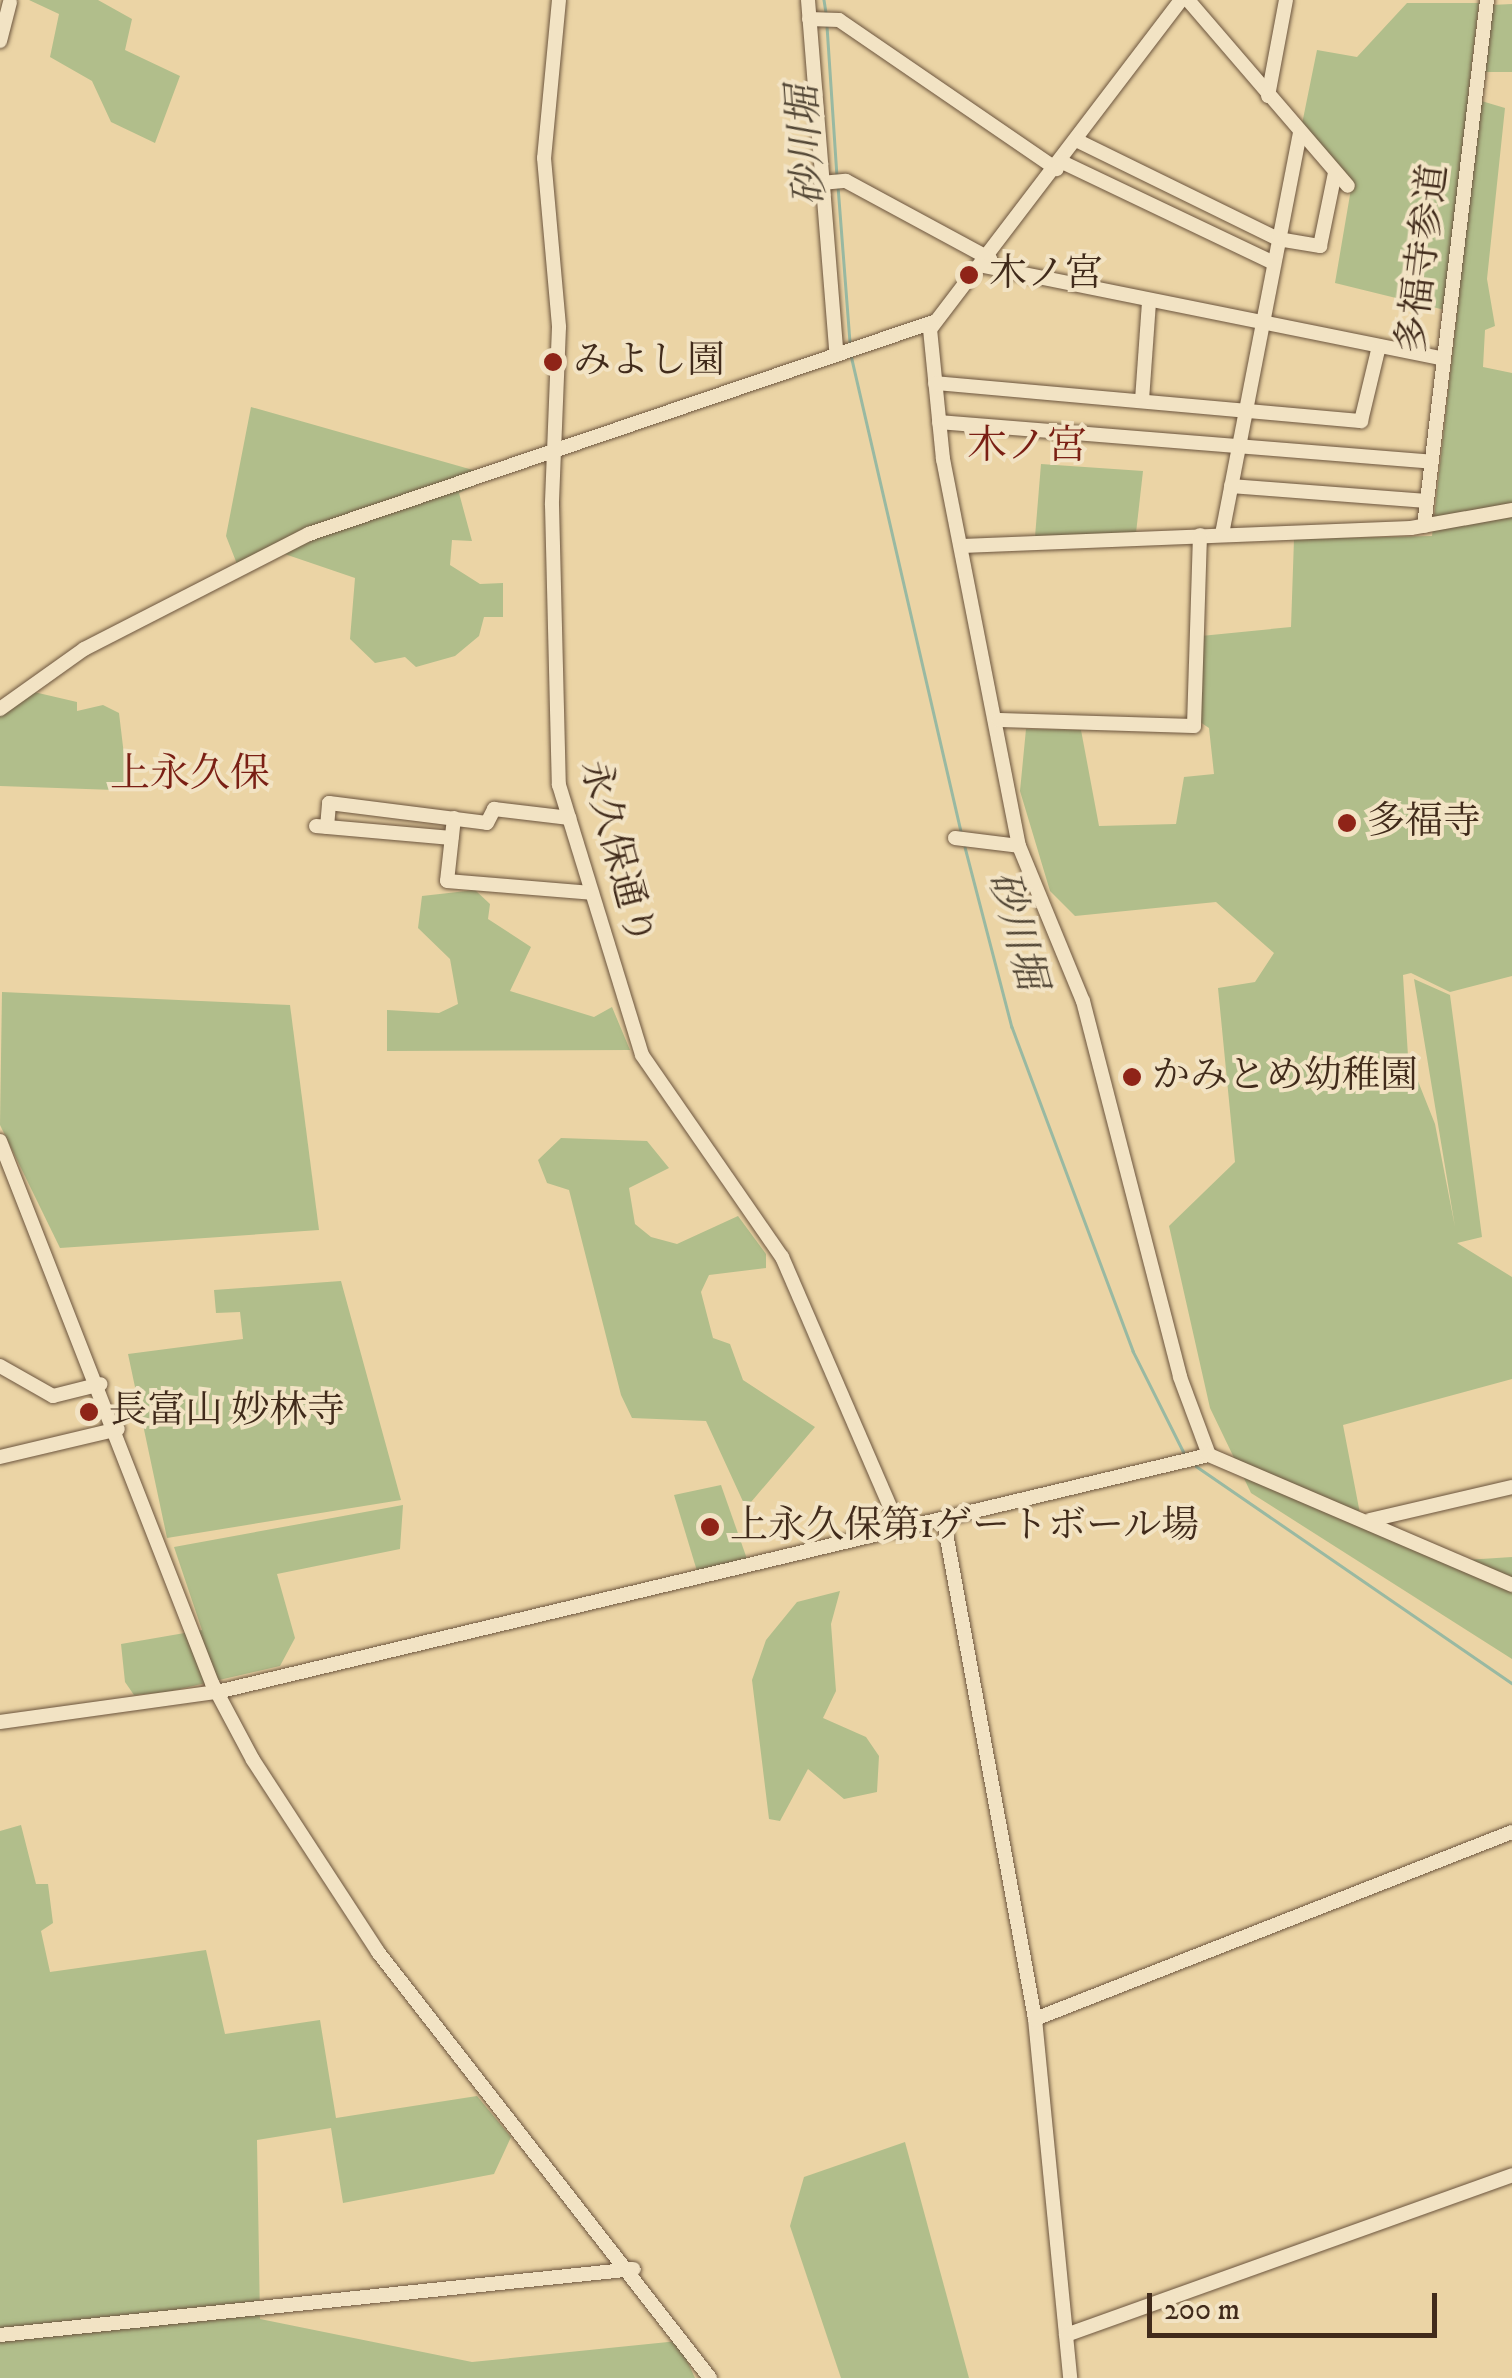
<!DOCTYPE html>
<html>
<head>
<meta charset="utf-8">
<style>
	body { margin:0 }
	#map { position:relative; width:1512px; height:2378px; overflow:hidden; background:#ebd4a5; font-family:"IM FELL DW Pica","Noto Serif JP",serif }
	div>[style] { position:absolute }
	.green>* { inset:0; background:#b1be8b }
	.stream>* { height:2.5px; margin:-1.25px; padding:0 1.25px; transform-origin:1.25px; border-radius:1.25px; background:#99b9a2 }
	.roads { filter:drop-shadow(0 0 2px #6c553e) drop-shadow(0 0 2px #6c553e) }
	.minor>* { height:14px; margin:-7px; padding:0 7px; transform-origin:7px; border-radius:7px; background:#f2e3c4 }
	.dots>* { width:28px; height:28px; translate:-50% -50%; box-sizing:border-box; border:5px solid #f2e3c4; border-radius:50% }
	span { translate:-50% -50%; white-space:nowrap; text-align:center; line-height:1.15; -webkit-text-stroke:8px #f2e3c4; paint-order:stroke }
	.street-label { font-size:38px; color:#412b1b }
	.poi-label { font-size:38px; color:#412b1b }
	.left { translate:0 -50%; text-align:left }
	.water-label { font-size:40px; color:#534736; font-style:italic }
	.neighbourhood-label { font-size:40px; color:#7a1f14 }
	.scale { position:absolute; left:1147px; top:2293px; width:290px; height:45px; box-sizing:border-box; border:5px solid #412b1b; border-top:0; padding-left:12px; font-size:30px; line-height:35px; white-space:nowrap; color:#412b1b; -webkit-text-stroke:8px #f2e3c4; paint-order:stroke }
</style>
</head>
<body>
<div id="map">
	<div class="green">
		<i style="clip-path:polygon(29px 0,98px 0,132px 19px,125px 50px,180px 76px,155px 143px,111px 122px,92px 81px,50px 57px,59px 14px)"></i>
		<i style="clip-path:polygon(1407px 3px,1479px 3px,1468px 97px,1505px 108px,1487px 279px,1495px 326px,1485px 330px,1483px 367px,1512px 373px,1512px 976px,1450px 992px,1411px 973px,1403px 975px,1408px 1056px,1435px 1124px,1455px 1227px,1414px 979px,1450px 995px,1482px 1237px,1457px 1243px,1512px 1277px,1512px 1379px,1343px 1425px,1362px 1524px,1450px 1561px,1512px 1557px,1512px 1659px,1251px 1493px,1210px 1408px,1169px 1226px,1235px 1162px,1218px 988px,1255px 982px,1274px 953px,1216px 902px,1075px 916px,1050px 891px,1020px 791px,1026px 729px,1081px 730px,1099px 826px,1176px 824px,1184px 777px,1214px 774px,1209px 728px,1200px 722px,1201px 636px,1291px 627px,1294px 539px,1432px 536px,1457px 313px,1335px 283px,1352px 183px,1302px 124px,1317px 50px,1357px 57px)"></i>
		<i style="clip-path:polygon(1512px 4px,1512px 72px,1484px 72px,1491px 5px)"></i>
		<i style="clip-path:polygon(251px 407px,494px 476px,459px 493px,472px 541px,452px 540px,450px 565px,480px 584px,503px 583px,503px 617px,484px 617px,479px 636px,455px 656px,416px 667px,405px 657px,375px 663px,350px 639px,355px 578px,270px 549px,237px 564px,226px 536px)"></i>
		<i style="clip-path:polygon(1041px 464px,1143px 471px,1136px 533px,1035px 537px)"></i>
		<i style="clip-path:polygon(34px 692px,77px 702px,77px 711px,103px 705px,119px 713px,127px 780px,115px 790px,0 786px,0 712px)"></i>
		<i style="clip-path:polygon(475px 890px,490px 904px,488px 919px,531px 947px,510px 991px,594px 1017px,612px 1007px,630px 1050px,387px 1051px,387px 1010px,439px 1013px,458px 1004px,450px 959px,418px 928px,422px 896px)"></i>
		<i style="clip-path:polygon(2px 992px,290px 1005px,319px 1230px,60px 1248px,0 1125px)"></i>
		<i style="clip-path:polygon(561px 1138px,647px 1141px,669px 1168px,629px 1188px,635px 1224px,651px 1237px,677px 1244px,738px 1216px,766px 1254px,766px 1268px,709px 1275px,701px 1292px,713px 1338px,730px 1344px,743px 1380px,815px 1427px,746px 1508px,706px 1421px,632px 1418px,621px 1395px,569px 1190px,547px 1183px,538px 1160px)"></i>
		<i style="clip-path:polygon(341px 1281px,401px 1500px,167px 1538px,128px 1354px,243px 1339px,240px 1312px,216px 1313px,214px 1290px)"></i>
		<i style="clip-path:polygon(721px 1485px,747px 1559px,697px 1571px,674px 1495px)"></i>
		<i style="clip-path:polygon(403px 1505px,400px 1549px,277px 1574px,295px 1638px,280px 1666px,167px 1692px,134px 1695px,125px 1682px,121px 1644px,202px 1630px,174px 1547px)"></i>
		<i style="clip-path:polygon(840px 1591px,831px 1624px,836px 1691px,823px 1718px,866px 1737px,879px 1756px,877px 1792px,844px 1799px,808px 1769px,780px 1821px,769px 1819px,752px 1680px,766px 1640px,797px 1602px)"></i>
		<i style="clip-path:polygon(21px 1825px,36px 1884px,48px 1884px,53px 1923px,41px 1931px,50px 1972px,206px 1950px,225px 2034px,320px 2020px,336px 2118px,477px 2096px,511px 2137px,494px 2174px,343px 2203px,331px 2128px,257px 2140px,260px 2319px,472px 2362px,678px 2341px,695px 2378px,0 2378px,0 1831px)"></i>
		<i style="clip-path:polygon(905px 2142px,969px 2378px,841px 2378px,790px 2226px,804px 2177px)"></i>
	</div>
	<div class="stream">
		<i style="left:824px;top:0;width:13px;rotate:81deg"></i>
		<i style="left:827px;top:26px;width:152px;rotate:86.2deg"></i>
		<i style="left:838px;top:186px;width:156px;rotate:85.6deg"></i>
		<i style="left:851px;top:355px;width:492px;rotate:77deg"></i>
		<i style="left:965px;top:847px;width:186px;rotate:75.4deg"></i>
		<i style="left:1012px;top:1027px;width:346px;rotate:69.5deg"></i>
		<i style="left:1133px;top:1351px;width:114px;rotate:63.4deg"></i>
		<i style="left:1196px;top:1466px;width:383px;rotate:34.5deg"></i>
	</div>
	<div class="roads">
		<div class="minor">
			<i style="left:559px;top:0;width:159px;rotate:95.4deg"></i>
			<i style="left:544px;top:158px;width:170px;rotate:84.9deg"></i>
			<i style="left:559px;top:327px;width:178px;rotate:92.3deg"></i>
			<i style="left:552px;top:505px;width:280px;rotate:88.6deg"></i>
			<i style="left:559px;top:785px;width:282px;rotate:72.9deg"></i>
			<i style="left:642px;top:1055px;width:246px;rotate:55.3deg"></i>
			<i style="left:782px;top:1257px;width:300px;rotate:66.6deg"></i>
			<i style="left:808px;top:0;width:350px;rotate:85.4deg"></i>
			<i style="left:1181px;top:0;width:414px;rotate:127.3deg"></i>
			<i style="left:930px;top:329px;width:131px;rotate:84.3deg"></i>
			<i style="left:943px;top:459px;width:394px;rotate:78.9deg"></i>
			<i style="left:1019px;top:846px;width:168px;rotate:67.6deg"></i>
			<i style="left:1083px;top:1001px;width:388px;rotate:75.5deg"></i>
			<i style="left:1180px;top:1377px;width:83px;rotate:69.6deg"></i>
			<i style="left:1188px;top:0;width:245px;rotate:49.3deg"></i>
			<i style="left:809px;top:19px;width:30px;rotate:2deg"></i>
			<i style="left:839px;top:20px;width:264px;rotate:34.4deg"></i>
			<i style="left:0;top:41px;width:40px;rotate:-75.6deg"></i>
			<i style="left:1268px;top:96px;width:98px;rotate:-79.4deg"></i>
			<i style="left:1076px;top:140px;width:225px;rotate:26.1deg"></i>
			<i style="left:1278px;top:239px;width:43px;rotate:9.5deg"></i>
			<i style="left:1320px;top:246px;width:75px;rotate:-78.4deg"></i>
			<i style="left:1062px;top:162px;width:235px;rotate:25.5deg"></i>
			<i style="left:821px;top:183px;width:25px;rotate:-5deg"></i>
			<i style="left:846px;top:181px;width:164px;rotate:28.4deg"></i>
			<i style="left:984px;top:266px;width:469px;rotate:11.4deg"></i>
			<i style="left:935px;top:383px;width:428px;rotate:5.1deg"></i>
			<i style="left:1361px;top:421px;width:77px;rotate:-76.5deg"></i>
			<i style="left:1142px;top:400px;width:98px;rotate:-85.9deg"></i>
			<i style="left:939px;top:422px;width:494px;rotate:4.6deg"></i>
			<i style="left:1231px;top:486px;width:196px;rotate:4.4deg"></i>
			<i style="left:1424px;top:526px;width:530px;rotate:-83.17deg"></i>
			<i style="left:1222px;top:534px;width:409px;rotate:-79deg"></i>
			<i style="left:962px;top:546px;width:449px;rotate:-2.3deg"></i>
			<i style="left:1411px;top:528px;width:103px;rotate:-10.1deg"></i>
			<i style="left:0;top:709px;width:103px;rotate:-35.5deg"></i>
			<i style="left:84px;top:649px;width:253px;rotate:-27.1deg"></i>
			<i style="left:309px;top:534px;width:659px;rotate:-18.76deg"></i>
			<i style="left:999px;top:720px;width:195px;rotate:1.8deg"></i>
			<i style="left:1194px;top:726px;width:191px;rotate:-88.2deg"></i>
			<i style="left:454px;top:818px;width:63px;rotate:96.3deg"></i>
			<i style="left:447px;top:881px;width:145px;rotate:4.7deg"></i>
			<i style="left:316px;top:826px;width:136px;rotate:5.1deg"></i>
			<i style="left:327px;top:827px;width:24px;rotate:-85deg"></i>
			<i style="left:329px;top:803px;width:159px;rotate:7.2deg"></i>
			<i style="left:487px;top:823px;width:16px;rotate:-63deg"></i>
			<i style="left:494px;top:809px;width:76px;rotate:6.8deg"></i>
			<i style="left:955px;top:838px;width:64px;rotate:7.1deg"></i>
			<i style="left:0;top:1141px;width:582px;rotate:68.64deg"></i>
			<i style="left:212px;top:1683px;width:87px;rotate:62deg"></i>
			<i style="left:253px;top:1760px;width:229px;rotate:56.9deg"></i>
			<i style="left:378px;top:1952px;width:540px;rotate:52.07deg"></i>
			<i style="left:0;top:1366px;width:61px;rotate:29.5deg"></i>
			<i style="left:53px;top:1396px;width:49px;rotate:-14deg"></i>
			<i style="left:0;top:1457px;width:121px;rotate:-13.3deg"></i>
			<i style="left:1370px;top:1520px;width:146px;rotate:-13.1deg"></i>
			<i style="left:944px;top:1522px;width:505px;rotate:79.62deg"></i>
			<i style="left:1035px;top:2019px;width:361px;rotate:84.4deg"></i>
			<i style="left:0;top:1722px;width:219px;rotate:-7.9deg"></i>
			<i style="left:217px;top:1692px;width:1020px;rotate:-13.44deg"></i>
			<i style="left:1209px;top:1455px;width:330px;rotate:23.2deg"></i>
			<i style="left:1035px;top:2019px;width:512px;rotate:-21.41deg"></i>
			<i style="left:0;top:2335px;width:637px;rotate:-5.94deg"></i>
			<i style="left:1066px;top:2335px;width:474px;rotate:-19.7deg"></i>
		</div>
	</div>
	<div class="dots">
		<i style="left:969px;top:275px;background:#8f2418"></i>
		<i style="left:553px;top:362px;background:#8f2418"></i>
		<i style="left:1347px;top:823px;background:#8f2418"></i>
		<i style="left:1132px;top:1077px;background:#8f2418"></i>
		<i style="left:89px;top:1412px;background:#8f2418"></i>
		<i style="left:710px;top:1527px;background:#8f2418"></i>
	</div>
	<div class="street-label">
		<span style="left:1424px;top:259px;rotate:-83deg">多福寺参道</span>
		<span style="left:616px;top:853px;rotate:75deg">永久保通り</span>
	</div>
	<div class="poi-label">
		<span class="left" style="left:989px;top:275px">木ノ宮</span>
		<span class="left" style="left:573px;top:362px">みよし園</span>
		<span class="left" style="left:1367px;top:823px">多福寺</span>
		<span class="left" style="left:1152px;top:1077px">かみとめ幼稚園</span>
		<span class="left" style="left:109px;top:1412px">長富山 妙林寺</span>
		<span class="left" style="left:730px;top:1527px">上永久保第1ゲートボール場</span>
	</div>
	<div class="water-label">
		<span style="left:808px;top:146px;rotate:-94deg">砂川堀</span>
		<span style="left:1016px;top:930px;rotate:75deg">砂川堀</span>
	</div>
	<div class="neighbourhood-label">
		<span style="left:1027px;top:447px">木ノ宮</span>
		<span style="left:190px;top:775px">上永久保</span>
	</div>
	<div class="scale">200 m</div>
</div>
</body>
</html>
